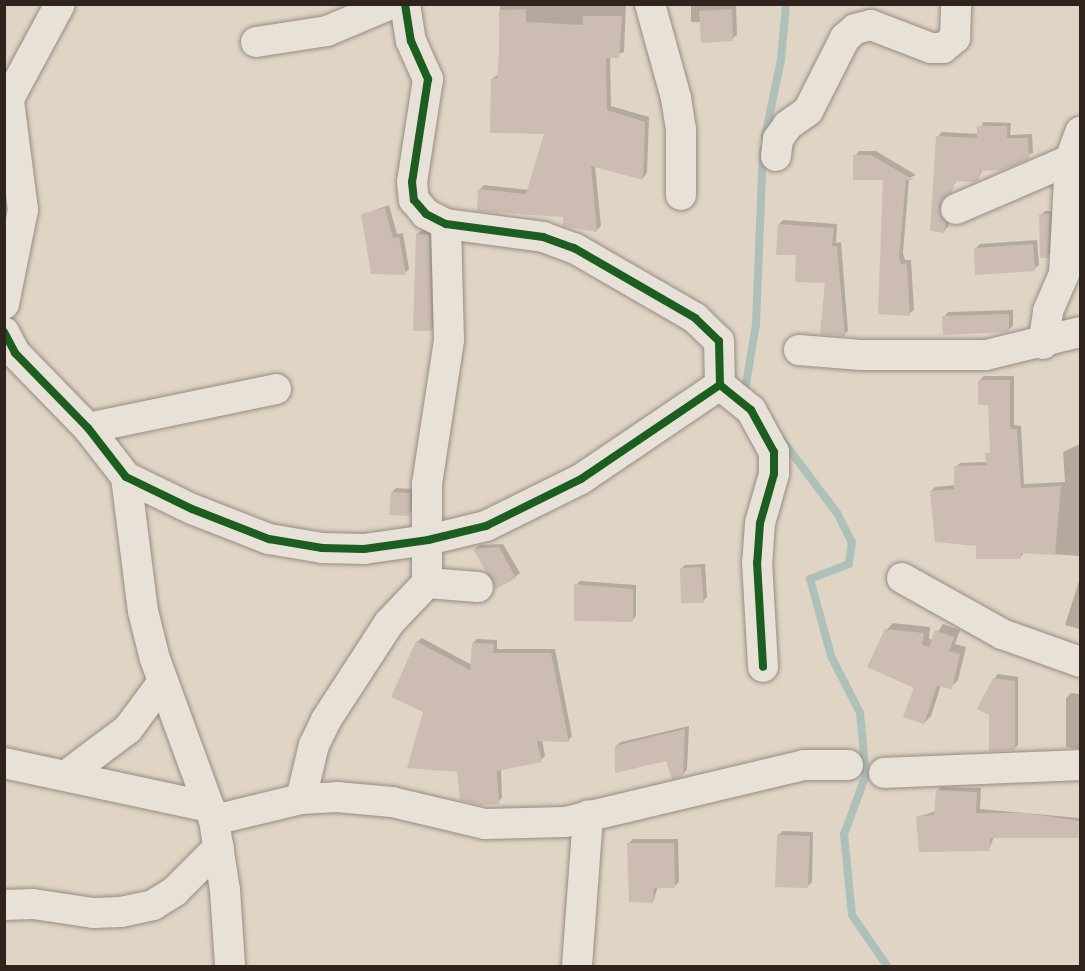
<!DOCTYPE html>
<html>
<head>
<meta charset="utf-8">
<style>
	body { margin:0 }
	#map { position:relative; width:1085px; height:971px; overflow:hidden; background:#e0d4c4; font-family:"IM FELL French Canon",serif }
	div>[style] { position:absolute }
	.shadow>* { inset:0; background:#0003 }
	.stream>* { height:8px; margin:-4px; padding:0 4px; transform-origin:4px; border-radius:4px; background:#aec0ba }
	.building>* { inset:0; background:#ccbcb2 }
	.roads { filter:drop-shadow(0 0 2px #958c83) drop-shadow(0 0 2px #958c83) }
	.minor>* { height:30px; margin:-15px; padding:0 15px; transform-origin:15px; border-radius:15px; background:#e7e1d8 }
	.cycleway>* { height:8px; margin:-4px; padding:0 4px; transform-origin:4px; border-radius:4px; background:#1b5e20 }
	span { translate:-50% -50%; white-space:nowrap; text-align:center; line-height:1.15; -webkit-text-stroke:4.5px #f2e4d2; paint-order:stroke }
	.frame { position:absolute; inset:0; border:6px solid #30231e; pointer-events:none }
</style>
</head>
<body>
<div id="map">
	<div class="shadow">
		<i style="clip-path:polygon(500px 4px,626px 4px,624px 52px,610px 57px,611px 106px,649px 117px,647px 173px,643px 178px,595px 166px,601px 226px,596px 231px,564px 216px,479px 190px,484px 185px,529px 190px,546px 132px,493px 78px,499px 74px)"></i>
		<i style="clip-path:polygon(691px 4px,736px 4px,737px 35px,732px 39px,701px 22px,691px 22px)"></i>
		<i style="clip-path:polygon(983px 122px,1011px 123px,1010px 135px,1032px 134px,1033px 153px,983px 169px,978px 179px,957px 180px,942px 201px,950px 218px,948px 227px,944px 231px,932px 229px,938px 136px,942px 132px,979px 134px)"></i>
		<i style="clip-path:polygon(859px 151px,876px 151px,916px 175px,909px 178px,903px 253px,905px 260px,911px 260px,914px 310px,909px 314px,879px 312px,885px 178px,855px 156px)"></i>
		<i style="clip-path:polygon(389px 205px,397px 234px,403px 233px,409px 269px,405px 273px,362px 215px)"></i>
		<i style="clip-path:polygon(1045px 211px,1053px 211px,1051px 252px,1047px 256px,1041px 215px)"></i>
		<i style="clip-path:polygon(783px 220px,837px 224px,836px 243px,841px 242px,848px 331px,844px 335px,827px 281px,797px 253px,779px 224px)"></i>
		<i style="clip-path:polygon(422px 230px,433px 231px,435px 325px,431px 329px,417px 234px)"></i>
		<i style="clip-path:polygon(1037px 240px,1039px 265px,1034px 269px,975px 249px,980px 244px)"></i>
		<i style="clip-path:polygon(1013px 310px,1013px 326px,1008px 330px,944px 317px,948px 312px)"></i>
		<i style="clip-path:polygon(984px 376px,1014px 376px,1014px 425px,1021px 426px,1024px 484px,1065px 482px,1063px 452px,1080px 444px,1080px 556px,1024px 552px,1020px 558px,978px 545px,931px 491px,935px 487px,956px 485px,956px 467px,960px 463px,987px 462px,991px 449px,989px 403px,979px 381px)"></i>
		<i style="clip-path:polygon(396px 488px,413px 489px,413px 510px,409px 514px,392px 492px)"></i>
		<i style="clip-path:polygon(503px 544px,520px 573px,515px 577px,475px 549px,479px 545px)"></i>
		<i style="clip-path:polygon(705px 564px,707px 597px,703px 601px,681px 569px,685px 565px)"></i>
		<i style="clip-path:polygon(1080px 578px,1080px 629px,1065px 625px)"></i>
		<i style="clip-path:polygon(580px 581px,636px 585px,636px 616px,632px 621px,576px 585px)"></i>
		<i style="clip-path:polygon(893px 623px,930px 627px,929px 639px,933px 640px,943px 624px,960px 630px,955px 644px,966px 647px,958px 680px,951px 687px,941px 685px,931px 716px,924px 723px,916px 687px,886px 630px)"></i>
		<i style="clip-path:polygon(422px 638px,472px 665px,473px 643px,477px 639px,497px 640px,497px 649px,555px 649px,572px 736px,568px 741px,542px 740px,545px 756px,541px 760px,501px 769px,502px 798px,498px 802px,459px 771px,425px 711px,417px 642px)"></i>
		<i style="clip-path:polygon(998px 674px,1018px 677px,1018px 745px,1014px 749px,994px 679px)"></i>
		<i style="clip-path:polygon(1071px 693px,1080px 694px,1080px 749px,1066px 747px,1066px 698px)"></i>
		<i style="clip-path:polygon(689px 726px,687px 770px,682px 775px,667px 759px,616px 746px,621px 742px)"></i>
		<i style="clip-path:polygon(941px 787px,981px 788px,980px 809px,1080px 818px,1080px 837px,994px 837px,989px 849px,918px 817px,936px 811px,937px 791px)"></i>
		<i style="clip-path:polygon(783px 831px,813px 832px,812px 882px,807px 887px,778px 835px)"></i>
		<i style="clip-path:polygon(633px 839px,678px 839px,679px 882px,674px 887px,658px 887px,653px 902px,629px 843px)"></i>
	</div>
	<div class="stream">
		<i style="left:765px;top:137px;width:79px;rotate:-78.3deg"></i>
		<i style="left:781px;top:60px;width:56px;rotate:-84.9deg"></i>
		<i style="left:744px;top:396px;width:73px;rotate:-80.5deg"></i>
		<i style="left:756px;top:324px;width:174px;rotate:-87.7deg"></i>
		<i style="left:782px;top:440px;width:91px;rotate:53deg"></i>
		<i style="left:837px;top:513px;width:33px;rotate:63deg"></i>
		<i style="left:852px;top:542px;width:22px;rotate:98deg"></i>
		<i style="left:849px;top:564px;width:42px;rotate:159deg"></i>
		<i style="left:810px;top:579px;width:80px;rotate:74.7deg"></i>
		<i style="left:831px;top:656px;width:64px;rotate:63deg"></i>
		<i style="left:860px;top:713px;width:62px;rotate:84.5deg"></i>
		<i style="left:866px;top:775px;width:63px;rotate:110.4deg"></i>
		<i style="left:844px;top:834px;width:81px;rotate:84.4deg"></i>
		<i style="left:852px;top:915px;width:62px;rotate:55.5deg"></i>
	</div>
	<div class="building">
		<i style="clip-path:polygon(526px 9px,526px 22px,583px 25px,583px 16px,622px 16px,619px 58px,606px 58px,607px 110px,645px 122px,643px 180px,591px 166px,597px 232px,563px 226px,563px 217px,477px 211px,478px 189px,526px 194px,544px 134px,490px 133px,491px 78px,497px 79px,500px 40px,499px 10px)"></i>
		<i style="clip-path:polygon(732px 9px,733px 41px,701px 43px,699px 11px)"></i>
		<i style="clip-path:polygon(977px 126px,1007px 126px,1007px 138px,1028px 138px,1029px 159px,1002px 170px,980px 171px,979px 180px,974px 182px,955px 181px,952px 192px,939px 206px,946px 223px,944px 233px,930px 231px,936px 136px,977px 138px)"></i>
		<i style="clip-path:polygon(853px 155px,871px 155px,914px 180px,906px 180px,899px 258px,901px 264px,907px 263px,910px 316px,878px 314px,883px 180px,853px 180px)"></i>
		<i style="clip-path:polygon(385px 208px,393px 238px,399px 237px,406px 275px,371px 274px,361px 214px)"></i>
		<i style="clip-path:polygon(1039px 214px,1050px 214px,1048px 258px,1040px 258px)"></i>
		<i style="clip-path:polygon(778px 224px,834px 228px,832px 246px,837px 246px,845px 336px,820px 334px,825px 283px,795px 282px,796px 255px,776px 255px)"></i>
		<i style="clip-path:polygon(416px 234px,429px 235px,432px 331px,413px 331px)"></i>
		<i style="clip-path:polygon(1033px 244px,1035px 271px,975px 275px,974px 248px)"></i>
		<i style="clip-path:polygon(1009px 314px,1009px 332px,943px 335px,942px 316px)"></i>
		<i style="clip-path:polygon(978px 380px,1010px 380px,1010px 429px,1017px 429px,1021px 488px,1061px 486px,1055px 555px,1021px 553px,1020px 559px,976px 559px,976px 546px,935px 542px,930px 491px,954px 489px,954px 466px,986px 465px,985px 453px,990px 453px,988px 405px,978px 405px)"></i>
		<i style="clip-path:polygon(391px 492px,410px 493px,410px 516px,389px 515px)"></i>
		<i style="clip-path:polygon(499px 547px,516px 578px,496px 589px,473px 549px)"></i>
		<i style="clip-path:polygon(701px 567px,704px 603px,681px 603px,680px 568px)"></i>
		<i style="clip-path:polygon(574px 584px,633px 589px,633px 622px,574px 621px)"></i>
		<i style="clip-path:polygon(885px 629px,924px 633px,922px 645px,929px 647px,935px 630px,954px 637px,949px 651px,960px 654px,952px 689px,937px 686px,924px 724px,903px 717px,914px 688px,867px 667px)"></i>
		<i style="clip-path:polygon(416px 641px,470px 670px,472px 643px,494px 644px,493px 653px,551px 653px,569px 742px,537px 741px,542px 762px,497px 771px,499px 804px,481px 805px,460px 800px,457px 772px,407px 768px,423px 712px,391px 697px)"></i>
		<i style="clip-path:polygon(993px 678px,1015px 681px,1015px 750px,989px 751px,989px 715px,977px 709px)"></i>
		<i style="clip-path:polygon(685px 729px,683px 776px,672px 779px,666px 761px,615px 773px,615px 746px)"></i>
		<i style="clip-path:polygon(936px 790px,977px 792px,976px 813px,1025px 813px,1080px 821px,1080px 838px,990px 838px,990px 851px,919px 852px,916px 816px,934px 815px)"></i>
		<i style="clip-path:polygon(777px 835px,810px 836px,808px 888px,775px 887px)"></i>
		<i style="clip-path:polygon(627px 843px,674px 843px,675px 888px,654px 888px,653px 903px,629px 902px)"></i>
	</div>
	<div class="roads">
		<div class="minor">
			<i style="left:405px;top:4px;width:37px;rotate:81deg"></i>
			<i style="left:411px;top:41px;width:42px;rotate:65.9deg"></i>
			<i style="left:428px;top:79px;width:104px;rotate:98.8deg"></i>
			<i style="left:412px;top:182px;width:18px;rotate:84deg"></i>
			<i style="left:414px;top:200px;width:18px;rotate:49deg"></i>
			<i style="left:426px;top:214px;width:22px;rotate:27deg"></i>
			<i style="left:446px;top:224px;width:98px;rotate:7.6deg"></i>
			<i style="left:543px;top:237px;width:33px;rotate:20deg"></i>
			<i style="left:574px;top:248px;width:140px;rotate:30deg"></i>
			<i style="left:695px;top:318px;width:33px;rotate:44deg"></i>
			<i style="left:719px;top:341px;width:44px;rotate:88.7deg"></i>
			<i style="left:720px;top:385px;width:40px;rotate:39deg"></i>
			<i style="left:751px;top:410px;width:48px;rotate:61.3deg"></i>
			<i style="left:774px;top:452px;width:22px;rotate:90deg"></i>
			<i style="left:774px;top:474px;width:51px;rotate:105.9deg"></i>
			<i style="left:760px;top:523px;width:39px;rotate:94deg"></i>
			<i style="left:757px;top:562px;width:105px;rotate:86.7deg"></i>
			<i style="left:650px;top:4px;width:98px;rotate:74.5deg"></i>
			<i style="left:676px;top:98px;width:31px;rotate:81deg"></i>
			<i style="left:681px;top:129px;width:66px;rotate:90deg"></i>
			<i style="left:256px;top:42px;width:72px;rotate:-8.8deg"></i>
			<i style="left:327px;top:31px;width:69px;rotate:-22.9deg"></i>
			<i style="left:4px;top:108px;width:118px;rotate:-61.7deg"></i>
			<i style="left:776px;top:156px;width:17px;rotate:-83deg"></i>
			<i style="left:778px;top:139px;width:17px;rotate:-54deg"></i>
			<i style="left:788px;top:125px;width:24px;rotate:-35deg"></i>
			<i style="left:808px;top:111px;width:82px;rotate:-63.1deg"></i>
			<i style="left:845px;top:38px;width:13px;rotate:-42deg"></i>
			<i style="left:855px;top:29px;width:16px;rotate:-14deg"></i>
			<i style="left:871px;top:25px;width:64px;rotate:21deg"></i>
			<i style="left:931px;top:48px;width:12px"></i>
			<i style="left:943px;top:48px;width:16px;rotate:-40deg"></i>
			<i style="left:955px;top:38px;width:34px;rotate:-88deg"></i>
			<i style="left:956px;top:209px;width:124px;rotate:-23.3deg"></i>
			<i style="left:4px;top:304px;width:96px;rotate:-78.6deg"></i>
			<i style="left:23px;top:210px;width:110px;rotate:-97.3deg"></i>
			<i style="left:4px;top:332px;width:24px;rotate:62deg"></i>
			<i style="left:15px;top:353px;width:105px;rotate:45.8deg"></i>
			<i style="left:88px;top:428px;width:62px;rotate:52.2deg"></i>
			<i style="left:126px;top:477px;width:73px;rotate:25.9deg"></i>
			<i style="left:192px;top:509px;width:83px;rotate:21.3deg"></i>
			<i style="left:269px;top:539px;width:54px;rotate:9.6deg"></i>
			<i style="left:322px;top:548px;width:42px;rotate:1.4deg"></i>
			<i style="left:364px;top:549px;width:65px;rotate:-8deg"></i>
			<i style="left:428px;top:540px;width:60px;rotate:-13.6deg"></i>
			<i style="left:486px;top:526px;width:106px;rotate:-26.3deg"></i>
			<i style="left:581px;top:479px;width:168px;rotate:-34.1deg"></i>
			<i style="left:1043px;top:344px;width:33px;rotate:-81deg"></i>
			<i style="left:1048px;top:311px;width:40px;rotate:-66.6deg"></i>
			<i style="left:1064px;top:274px;width:114px;rotate:-87deg"></i>
			<i style="left:1070px;top:160px;width:30px;rotate:-70deg"></i>
			<i style="left:799px;top:350px;width:62px;rotate:4.6deg"></i>
			<i style="left:861px;top:355px;width:125px"></i>
			<i style="left:986px;top:355px;width:97px;rotate:-13.7deg"></i>
			<i style="left:88px;top:428px;width:192px;rotate:-11.7deg"></i>
			<i style="left:126px;top:477px;width:135px;rotate:82.8deg"></i>
			<i style="left:143px;top:611px;width:49px;rotate:76deg"></i>
			<i style="left:155px;top:659px;width:171px;rotate:69.9deg"></i>
			<i style="left:214px;top:820px;width:71px;rotate:81.1deg"></i>
			<i style="left:225px;top:890px;width:76px;rotate:86.2deg"></i>
			<i style="left:902px;top:578px;width:115px;rotate:29.2deg"></i>
			<i style="left:1002px;top:634px;width:83px;rotate:19.7deg"></i>
			<i style="left:427px;top:583px;width:99px;rotate:-90deg"></i>
			<i style="left:427px;top:484px;width:146px;rotate:-81.3deg"></i>
			<i style="left:449px;top:340px;width:116px;rotate:-91.5deg"></i>
			<i style="left:4px;top:763px;width:210px;rotate:12.1deg"></i>
			<i style="left:884px;top:773px;width:196px;rotate:-2.3deg"></i>
			<i style="left:68px;top:774px;width:75px;rotate:-36.9deg"></i>
			<i style="left:128px;top:729px;width:57px;rotate:-53.5deg"></i>
			<i style="left:301px;top:799px;width:56px;rotate:-76.5deg"></i>
			<i style="left:314px;top:745px;width:28px;rotate:-64deg"></i>
			<i style="left:326px;top:720px;width:116px;rotate:-57deg"></i>
			<i style="left:389px;top:623px;width:55px;rotate:-46.5deg"></i>
			<i style="left:427px;top:583px;width:51px;rotate:4.5deg"></i>
			<i style="left:214px;top:820px;width:89px;rotate:-13.6deg"></i>
			<i style="left:301px;top:799px;width:36px;rotate:-3deg"></i>
			<i style="left:337px;top:797px;width:55px;rotate:5.2deg"></i>
			<i style="left:392px;top:802px;width:96px;rotate:13.3deg"></i>
			<i style="left:485px;top:824px;width:80px;rotate:-1.4deg"></i>
			<i style="left:565px;top:822px;width:246px;rotate:-13.4deg"></i>
			<i style="left:804px;top:765px;width:44px"></i>
			<i style="left:4px;top:905px;width:29px;rotate:-2deg"></i>
			<i style="left:33px;top:904px;width:61px;rotate:8.5deg"></i>
			<i style="left:93px;top:913px;width:28px;rotate:-2deg"></i>
			<i style="left:121px;top:912px;width:33px;rotate:-12deg"></i>
			<i style="left:153px;top:905px;width:26px;rotate:-32deg"></i>
			<i style="left:175px;top:891px;width:62px;rotate:-45deg"></i>
			<i style="left:577px;top:966px;width:151px;rotate:-85.8deg"></i>
		</div>
	</div>
	<div class="cycleway">
		<i style="left:405px;top:4px;width:37px;rotate:81deg"></i>
		<i style="left:411px;top:41px;width:42px;rotate:65.9deg"></i>
		<i style="left:428px;top:79px;width:104px;rotate:98.8deg"></i>
		<i style="left:412px;top:182px;width:18px;rotate:84deg"></i>
		<i style="left:414px;top:200px;width:18px;rotate:49deg"></i>
		<i style="left:426px;top:214px;width:22px;rotate:27deg"></i>
		<i style="left:446px;top:224px;width:98px;rotate:7.6deg"></i>
		<i style="left:543px;top:237px;width:33px;rotate:20deg"></i>
		<i style="left:574px;top:248px;width:140px;rotate:30deg"></i>
		<i style="left:695px;top:318px;width:33px;rotate:44deg"></i>
		<i style="left:719px;top:341px;width:44px;rotate:88.7deg"></i>
		<i style="left:720px;top:385px;width:40px;rotate:39deg"></i>
		<i style="left:751px;top:410px;width:48px;rotate:61.3deg"></i>
		<i style="left:774px;top:452px;width:22px;rotate:90deg"></i>
		<i style="left:774px;top:474px;width:51px;rotate:105.9deg"></i>
		<i style="left:760px;top:523px;width:39px;rotate:94deg"></i>
		<i style="left:757px;top:562px;width:105px;rotate:86.7deg"></i>
		<i style="left:4px;top:332px;width:24px;rotate:62deg"></i>
		<i style="left:15px;top:353px;width:105px;rotate:45.8deg"></i>
		<i style="left:88px;top:428px;width:62px;rotate:52.2deg"></i>
		<i style="left:126px;top:477px;width:73px;rotate:25.9deg"></i>
		<i style="left:192px;top:509px;width:83px;rotate:21.3deg"></i>
		<i style="left:269px;top:539px;width:54px;rotate:9.6deg"></i>
		<i style="left:322px;top:548px;width:42px;rotate:1.4deg"></i>
		<i style="left:364px;top:549px;width:65px;rotate:-8deg"></i>
		<i style="left:428px;top:540px;width:60px;rotate:-13.6deg"></i>
		<i style="left:486px;top:526px;width:106px;rotate:-26.3deg"></i>
		<i style="left:581px;top:479px;width:168px;rotate:-34.1deg"></i>
	</div>
	<div class="frame"></div>
</div>
</body>
</html>
